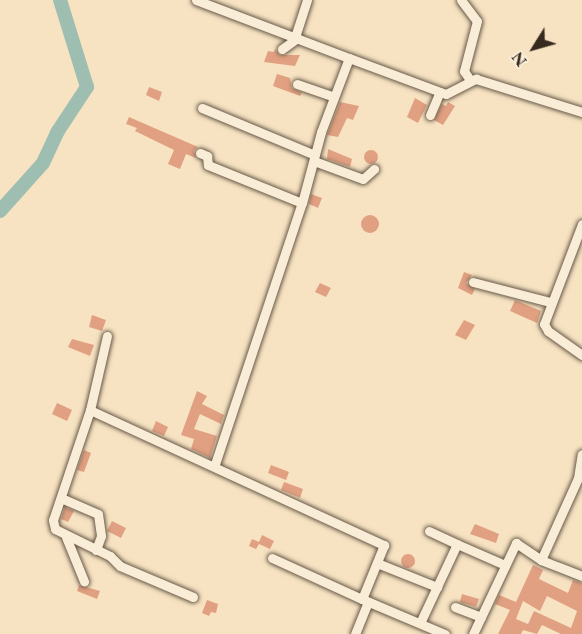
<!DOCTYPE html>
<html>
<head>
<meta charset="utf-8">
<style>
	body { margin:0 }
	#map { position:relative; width:582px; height:634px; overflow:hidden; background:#f7e3c2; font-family:"EB Garamond",serif }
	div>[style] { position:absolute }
	.river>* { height:14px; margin:-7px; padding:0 7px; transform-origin:7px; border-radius:7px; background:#9dbeb1 }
	.building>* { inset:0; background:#e1a081 }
	.round { border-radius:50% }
	.roads { filter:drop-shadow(0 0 2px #675948) drop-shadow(0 0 2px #675948) }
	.minor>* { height:9px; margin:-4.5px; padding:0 4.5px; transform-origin:4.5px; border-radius:4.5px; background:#faedd7 }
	span { translate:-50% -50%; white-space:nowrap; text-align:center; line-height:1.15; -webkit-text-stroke:4.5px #faedd7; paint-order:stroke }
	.north { position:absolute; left:504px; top:18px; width:60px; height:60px; -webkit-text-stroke:4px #faedd7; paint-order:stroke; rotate:233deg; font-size:16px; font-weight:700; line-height:24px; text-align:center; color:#372b1f }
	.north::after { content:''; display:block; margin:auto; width:21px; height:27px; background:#372b1f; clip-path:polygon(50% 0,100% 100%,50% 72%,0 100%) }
</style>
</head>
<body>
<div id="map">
	<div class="river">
		<i style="left:0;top:211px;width:64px;rotate:-48.1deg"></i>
		<i style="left:43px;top:163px;width:35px;rotate:-65deg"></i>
		<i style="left:58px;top:131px;width:53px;rotate:-56.6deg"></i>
		<i style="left:87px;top:87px;width:91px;rotate:-107.2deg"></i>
	</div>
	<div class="building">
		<i style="clip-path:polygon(275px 49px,280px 55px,300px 55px,295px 66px,264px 62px,268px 51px,274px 52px)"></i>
		<i style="clip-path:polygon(277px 74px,290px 78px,292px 88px,302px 93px,300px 96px,273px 86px)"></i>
		<i style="clip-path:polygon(149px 87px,162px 92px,159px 101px,146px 95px)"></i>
		<i style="clip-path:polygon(415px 98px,427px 105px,418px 123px,407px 117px)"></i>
		<i style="clip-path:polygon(340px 102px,359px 106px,353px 120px,347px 118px,338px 137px,327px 135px)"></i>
		<i style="clip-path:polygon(448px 102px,455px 106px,443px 125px,434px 120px,442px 104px,446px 106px)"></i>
		<i style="clip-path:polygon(129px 117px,198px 147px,194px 151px,196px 158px,186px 154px,180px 169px,168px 164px,174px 150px,135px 131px,137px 128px,126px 124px)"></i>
		<i style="clip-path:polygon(328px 149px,352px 159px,350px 167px,327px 159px)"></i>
		<i class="round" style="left:364px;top:150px;width:14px;height:14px"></i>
		<i style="clip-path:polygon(311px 194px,322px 198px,318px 208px,309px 204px)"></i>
		<i class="round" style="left:361px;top:215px;width:18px;height:18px"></i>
		<i style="clip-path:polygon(464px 272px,472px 275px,466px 283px,475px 289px,472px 295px,458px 288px)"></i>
		<i style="clip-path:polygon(320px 283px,331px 288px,326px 297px,315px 292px)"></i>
		<i style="clip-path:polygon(515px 300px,541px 311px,537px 323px,510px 311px)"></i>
		<i style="clip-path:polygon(92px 315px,106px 320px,102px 331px,89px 327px)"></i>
		<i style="clip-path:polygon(464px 320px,475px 325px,466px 340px,455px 335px)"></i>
		<i style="clip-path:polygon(72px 339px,94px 345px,90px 356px,68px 347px)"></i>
		<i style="clip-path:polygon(197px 391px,207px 396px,202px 404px,224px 415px,221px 424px,200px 414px,194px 429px,217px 436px,210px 458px,191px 449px,194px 439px,181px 435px)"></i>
		<i style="clip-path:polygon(57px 403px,72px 410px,67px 421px,52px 414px)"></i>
		<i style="clip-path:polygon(156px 421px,168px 427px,164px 436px,152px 431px)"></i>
		<i style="clip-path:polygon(84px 450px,91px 453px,84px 472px,77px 470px)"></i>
		<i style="clip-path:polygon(271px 465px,289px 472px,286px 480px,268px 473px)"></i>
		<i style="clip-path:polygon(284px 482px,303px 489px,300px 498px,281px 490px)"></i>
		<i style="clip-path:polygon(65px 507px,74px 511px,68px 522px,61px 519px)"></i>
		<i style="clip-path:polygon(112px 521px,126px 528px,121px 538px,107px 531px)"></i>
		<i style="clip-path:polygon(475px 524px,499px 534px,496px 543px,470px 534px)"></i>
		<i style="clip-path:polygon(262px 535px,274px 541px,270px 549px,259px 544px,256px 549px,249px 546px,252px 539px,259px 542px)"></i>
		<i class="round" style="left:401px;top:554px;width:14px;height:14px"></i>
		<i style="clip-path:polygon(evenodd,533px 565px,543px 570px,539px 579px,568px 593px,573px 580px,582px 583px,582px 634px,561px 634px,542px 625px,537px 634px,523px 630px,521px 634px,498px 634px,510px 610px,495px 604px,499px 595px,516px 602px,533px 565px,547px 596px,577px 611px,571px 628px,534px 611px,528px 624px,516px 619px,523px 601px,540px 611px,547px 596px)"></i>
		<i style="clip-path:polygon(79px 585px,100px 591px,97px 599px,77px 591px)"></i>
		<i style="clip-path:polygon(462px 594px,479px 599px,476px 607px,460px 602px)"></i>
		<i style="clip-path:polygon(207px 600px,218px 604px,216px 613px,211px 612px,209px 616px,202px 613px)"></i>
	</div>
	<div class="roads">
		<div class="minor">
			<i style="left:196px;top:0;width:164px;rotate:20.8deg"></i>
			<i style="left:461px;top:0;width:26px;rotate:53deg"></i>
			<i style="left:477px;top:21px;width:52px;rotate:104.6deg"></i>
			<i style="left:464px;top:71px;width:11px;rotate:56deg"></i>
			<i style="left:295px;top:37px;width:39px;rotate:-72deg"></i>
			<i style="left:282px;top:49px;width:19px;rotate:-36deg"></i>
			<i style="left:297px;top:84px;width:39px;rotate:19deg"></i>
			<i style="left:202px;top:108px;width:122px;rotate:22.6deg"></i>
			<i style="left:430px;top:115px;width:25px;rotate:-67deg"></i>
			<i style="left:200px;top:153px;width:8px;rotate:23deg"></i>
			<i style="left:207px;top:156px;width:9px;rotate:84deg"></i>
			<i style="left:208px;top:165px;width:101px;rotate:22deg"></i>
			<i style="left:314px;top:161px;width:52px;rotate:20.2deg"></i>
			<i style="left:363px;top:179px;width:15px;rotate:-42deg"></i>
			<i style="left:582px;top:224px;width:107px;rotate:110.8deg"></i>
			<i style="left:544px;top:324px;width:8px;rotate:60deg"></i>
			<i style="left:548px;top:331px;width:42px;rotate:35.2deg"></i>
			<i style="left:473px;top:282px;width:80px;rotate:14.6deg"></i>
			<i style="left:90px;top:410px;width:76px;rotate:-77.1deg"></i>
			<i style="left:215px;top:464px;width:275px;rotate:-71.6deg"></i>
			<i style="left:302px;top:203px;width:73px;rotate:-75deg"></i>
			<i style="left:321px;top:132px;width:79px;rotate:-69.3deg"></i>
			<i style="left:349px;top:58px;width:103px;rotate:20.4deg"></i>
			<i style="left:446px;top:94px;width:34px;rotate:-27deg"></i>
			<i style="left:476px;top:79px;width:111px;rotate:17.3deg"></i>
			<i style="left:61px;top:498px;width:40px;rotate:23.4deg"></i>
			<i style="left:98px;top:514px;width:22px;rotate:82deg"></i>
			<i style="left:101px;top:536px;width:15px;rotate:110deg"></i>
			<i style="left:429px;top:531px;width:31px;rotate:25deg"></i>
			<i style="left:66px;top:537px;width:48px;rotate:67.8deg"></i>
			<i style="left:272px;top:558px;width:99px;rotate:24.5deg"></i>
			<i style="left:541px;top:560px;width:44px;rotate:21.3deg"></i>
			<i style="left:377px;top:563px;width:65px;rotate:21.8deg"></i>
			<i style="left:193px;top:597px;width:79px;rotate:-157deg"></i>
			<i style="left:120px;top:566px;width:14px;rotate:-135deg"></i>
			<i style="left:110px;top:556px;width:61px;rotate:-153.9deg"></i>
			<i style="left:55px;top:529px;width:9px;rotate:-103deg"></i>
			<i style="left:53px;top:520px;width:116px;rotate:-71.4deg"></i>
			<i style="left:90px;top:410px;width:324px;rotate:24.7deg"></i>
			<i style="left:384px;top:545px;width:58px;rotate:112.2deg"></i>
			<i style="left:362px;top:599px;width:90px;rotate:22.9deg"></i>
			<i style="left:455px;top:607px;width:28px;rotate:21deg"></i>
			<i style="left:420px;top:623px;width:87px;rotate:-64.9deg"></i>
			<i style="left:457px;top:544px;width:52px;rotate:23.6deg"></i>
			<i style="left:355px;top:634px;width:35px;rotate:-68deg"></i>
			<i style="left:473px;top:634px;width:101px;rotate:-64.7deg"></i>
			<i style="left:516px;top:543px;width:30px;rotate:34deg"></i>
			<i style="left:541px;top:560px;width:90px;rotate:-65.7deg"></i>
			<i style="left:578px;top:478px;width:24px;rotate:-81deg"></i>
		</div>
	</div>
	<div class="north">N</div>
</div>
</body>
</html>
